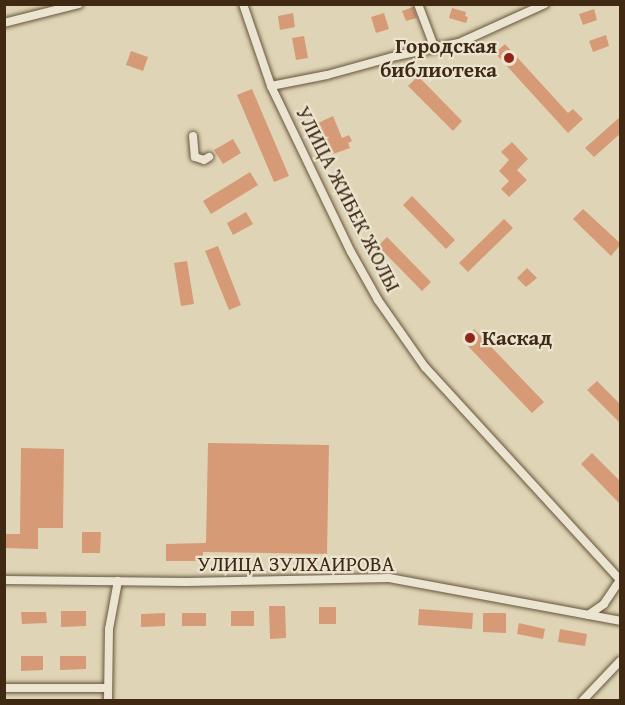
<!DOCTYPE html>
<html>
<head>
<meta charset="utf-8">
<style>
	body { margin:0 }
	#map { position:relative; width:625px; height:705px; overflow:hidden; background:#dfd5b6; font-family:"Gentium Book Plus",serif }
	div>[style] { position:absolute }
	.building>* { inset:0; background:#d69a76 }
	.roads { filter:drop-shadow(0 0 2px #68543b) drop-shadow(0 0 2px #68543b) }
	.minor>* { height:8px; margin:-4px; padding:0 4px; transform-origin:4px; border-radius:4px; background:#eae4d0 }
	.dots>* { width:16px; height:16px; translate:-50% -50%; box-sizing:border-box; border:3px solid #eae4d0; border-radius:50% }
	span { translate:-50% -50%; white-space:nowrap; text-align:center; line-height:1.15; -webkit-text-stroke:4.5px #eae4d0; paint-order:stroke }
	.poi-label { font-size:21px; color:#402912; font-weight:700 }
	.right { translate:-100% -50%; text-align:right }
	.left { translate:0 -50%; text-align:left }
	.street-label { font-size:21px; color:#402912 }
	.frame { position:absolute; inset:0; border:6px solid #402912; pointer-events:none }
</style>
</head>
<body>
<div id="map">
	<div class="building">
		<i style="clip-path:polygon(413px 7px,417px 18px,406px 21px,402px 11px)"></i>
		<i style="clip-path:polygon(452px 8px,466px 12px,465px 16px,468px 17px,466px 23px,449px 18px)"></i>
		<i style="clip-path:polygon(594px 9px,597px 20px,583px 25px,579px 14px)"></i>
		<i style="clip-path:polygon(293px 13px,295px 27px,280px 30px,278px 16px)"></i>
		<i style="clip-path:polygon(384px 13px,389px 29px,376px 33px,371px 17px)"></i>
		<i style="clip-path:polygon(606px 35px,609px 46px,593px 52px,589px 41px)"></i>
		<i style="clip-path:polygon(304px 36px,308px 58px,296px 60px,292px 38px)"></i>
		<i style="clip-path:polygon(505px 44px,568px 113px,573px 109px,583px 119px,568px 133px,495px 53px)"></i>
		<i style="clip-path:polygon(131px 51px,148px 57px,143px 71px,126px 65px)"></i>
		<i style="clip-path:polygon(418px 76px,462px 121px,453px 131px,408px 86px)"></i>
		<i style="clip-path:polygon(252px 89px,289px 176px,274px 182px,237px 95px)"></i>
		<i style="clip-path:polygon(333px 116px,342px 138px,349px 135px,352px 141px,348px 143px,350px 148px,333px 154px,330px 145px,325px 147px,316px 124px)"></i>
		<i style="clip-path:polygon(621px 116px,621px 133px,594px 157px,585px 148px)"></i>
		<i style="clip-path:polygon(233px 139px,241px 153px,223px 164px,214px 150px)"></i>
		<i style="clip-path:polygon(512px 142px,528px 159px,517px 170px,527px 180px,509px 197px,501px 189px,509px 181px,499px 171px,509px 160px,501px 152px)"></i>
		<i style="clip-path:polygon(250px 172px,258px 185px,211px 214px,203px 201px)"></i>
		<i style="clip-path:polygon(412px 196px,455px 240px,446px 249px,403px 205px)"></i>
		<i style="clip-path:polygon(583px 209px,621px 244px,611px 256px,573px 219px)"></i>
		<i style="clip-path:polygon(246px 212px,253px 224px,233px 235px,227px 223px)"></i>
		<i style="clip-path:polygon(504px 219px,513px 228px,468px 272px,459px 263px)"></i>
		<i style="clip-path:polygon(387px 237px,431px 282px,422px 291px,378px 246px)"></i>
		<i style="clip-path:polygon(218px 246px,241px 305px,229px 310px,205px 251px)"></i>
		<i style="clip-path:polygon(187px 261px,194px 304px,181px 306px,174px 263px)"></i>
		<i style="clip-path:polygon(527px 268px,537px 278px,526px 287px,517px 278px)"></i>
		<i style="clip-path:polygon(474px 329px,544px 402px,532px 413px,463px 341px)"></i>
		<i style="clip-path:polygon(597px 381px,621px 405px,621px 424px,587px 390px)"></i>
		<i style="clip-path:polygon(208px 443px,329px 445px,327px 554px,203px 552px,203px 561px,166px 561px,166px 544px,206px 543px)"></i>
		<i style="clip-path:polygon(21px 448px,64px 449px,63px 528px,38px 528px,38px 549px,4px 548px,4px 534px,20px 534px)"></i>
		<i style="clip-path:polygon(592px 453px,621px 482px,621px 505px,581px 464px)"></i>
		<i style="clip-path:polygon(82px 532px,101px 532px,100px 553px,82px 553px)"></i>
		<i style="clip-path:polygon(269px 606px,285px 606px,286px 638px,270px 639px)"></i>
		<i style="clip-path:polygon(319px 607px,336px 607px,336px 624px,319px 624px)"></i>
		<i style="clip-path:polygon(419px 609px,473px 613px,472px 629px,418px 625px)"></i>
		<i style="clip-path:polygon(61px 611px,86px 611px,86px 626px,61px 627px)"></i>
		<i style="clip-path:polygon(231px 611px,254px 611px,254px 626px,231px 626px)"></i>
		<i style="clip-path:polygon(21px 612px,46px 612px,47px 623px,22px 624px)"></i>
		<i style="clip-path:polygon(165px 613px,165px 626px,141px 627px,141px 614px)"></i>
		<i style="clip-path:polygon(182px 613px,206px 613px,206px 626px,182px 626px)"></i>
		<i style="clip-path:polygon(483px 613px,506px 613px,506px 633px,483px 632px)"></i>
		<i style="clip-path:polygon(519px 623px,545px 629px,543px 639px,517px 634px)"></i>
		<i style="clip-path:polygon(560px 629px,587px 634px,585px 646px,558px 642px)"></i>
		<i style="clip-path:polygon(21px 656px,43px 656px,43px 670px,21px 671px)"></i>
		<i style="clip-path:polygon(60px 656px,86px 656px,86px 669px,60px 670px)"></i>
	</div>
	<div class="roads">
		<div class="minor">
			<i style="left:243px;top:4px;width:87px;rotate:71.1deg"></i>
			<i style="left:271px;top:86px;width:184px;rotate:64.3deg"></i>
			<i style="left:351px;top:252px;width:55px;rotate:60.6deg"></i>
			<i style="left:378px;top:300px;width:82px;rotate:55deg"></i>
			<i style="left:425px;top:367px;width:289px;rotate:47.5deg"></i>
			<i style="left:620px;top:580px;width:29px;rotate:124deg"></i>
			<i style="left:604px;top:604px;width:19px;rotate:145deg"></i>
			<i style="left:418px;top:4px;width:48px;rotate:69.3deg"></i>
			<i style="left:4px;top:23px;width:77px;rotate:-14.2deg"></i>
			<i style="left:271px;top:86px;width:57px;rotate:-11.1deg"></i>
			<i style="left:327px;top:75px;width:72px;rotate:-15.4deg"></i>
			<i style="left:396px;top:56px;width:64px;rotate:-11.7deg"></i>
			<i style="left:459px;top:43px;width:94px;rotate:-24.4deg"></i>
			<i style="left:193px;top:136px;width:21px;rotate:85deg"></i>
			<i style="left:195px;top:157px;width:9px;rotate:18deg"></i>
			<i style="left:204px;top:160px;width:6px;rotate:-31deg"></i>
			<i style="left:4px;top:580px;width:182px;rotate:0.6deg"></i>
			<i style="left:186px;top:582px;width:203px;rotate:-1.1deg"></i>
			<i style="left:389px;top:578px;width:235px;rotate:10.5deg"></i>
			<i style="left:4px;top:688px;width:103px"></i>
			<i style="left:108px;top:700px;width:71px;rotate:-89.2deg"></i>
			<i style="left:109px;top:629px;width:49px;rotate:-79.4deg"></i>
			<i style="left:583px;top:700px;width:54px;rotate:-46.5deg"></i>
		</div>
	</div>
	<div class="dots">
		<i style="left:509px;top:58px;background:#8f2418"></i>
		<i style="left:470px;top:338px;background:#8f2418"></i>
	</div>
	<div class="poi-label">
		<span class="right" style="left:497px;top:58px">Городская<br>библиотека</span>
		<span class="left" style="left:482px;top:338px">Каскад</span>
	</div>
	<div class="street-label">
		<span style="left:348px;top:199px;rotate:63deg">УЛИЦА ЖИБЕК ЖОЛЫ</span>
		<span style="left:296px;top:564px">УЛИЦА ЗУЛХАИРОВА</span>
	</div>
	<div class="frame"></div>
</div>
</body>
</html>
